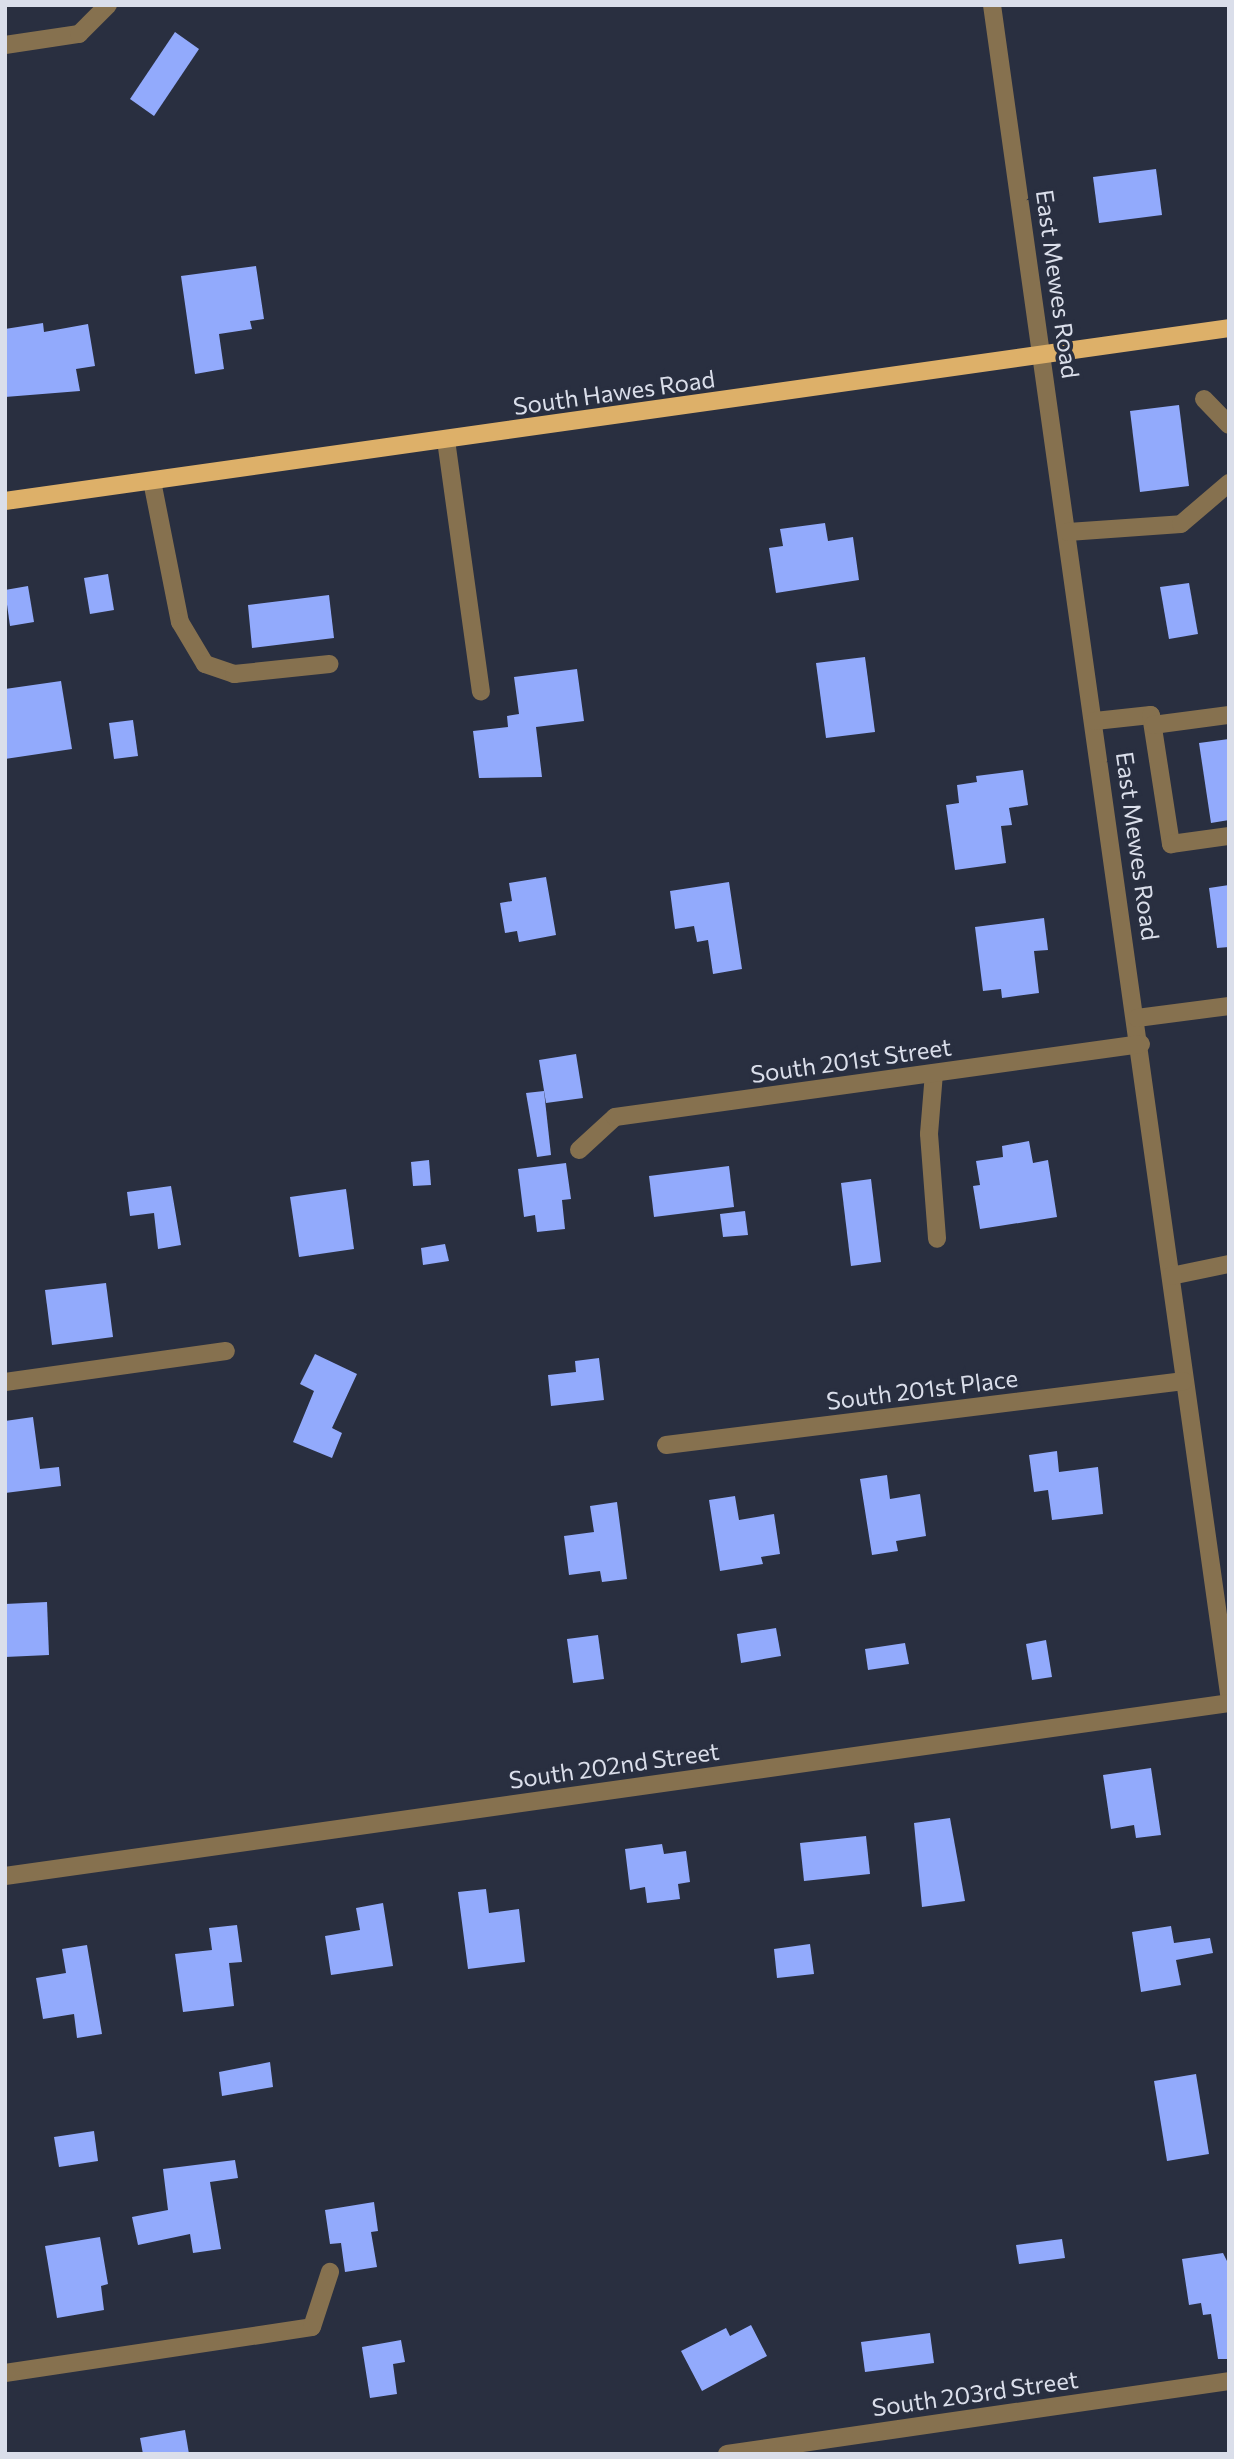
<!DOCTYPE html>
<html>
<head>
<meta charset="utf-8">
<style>
	body { margin:0 }
	#map { position:relative; width:1234px; height:2459px; overflow:hidden; background:#292f40; font-family:Commissioner,sans-serif }
	div>[style] { position:absolute }
	.building>* { inset:0; background:#92aafc }
	.minor>* { height:18px; margin:-9px; padding:0 9px; transform-origin:9px; border-radius:9px; background:#86714f }
	.major>* { height:18px; margin:-9px; padding:0 9px; transform-origin:9px; border-radius:9px; background:#ddb069 }
	span { translate:-50% -50%; white-space:nowrap; text-align:center; line-height:1.15; -webkit-text-stroke:7px #292f40; paint-order:stroke }
	.street-label { font-size:24px; color:#dadeea }
	.frame { position:absolute; inset:0; border:7px solid #dadeea; pointer-events:none }
</style>
</head>
<body>
<div id="map">
	<div class="building">
		<i style="clip-path:polygon(175px 32px,199px 49px,154px 116px,130px 99px)"></i>
		<i style="clip-path:polygon(1156px 169px,1162px 215px,1099px 223px,1093px 177px)"></i>
		<i style="clip-path:polygon(256px 266px,264px 319px,250px 321px,252px 329px,219px 334px,224px 369px,195px 374px,181px 276px)"></i>
		<i style="clip-path:polygon(43px 323px,44px 332px,88px 324px,95px 366px,76px 369px,80px 391px,5px 397px,5px 329px)"></i>
		<i style="clip-path:polygon(1179px 405px,1189px 486px,1140px 492px,1130px 411px)"></i>
		<i style="clip-path:polygon(825px 523px,828px 541px,853px 537px,859px 580px,776px 593px,769px 548px,783px 546px,780px 529px)"></i>
		<i style="clip-path:polygon(108px 574px,114px 610px,90px 614px,84px 578px)"></i>
		<i style="clip-path:polygon(1189px 583px,1198px 634px,1169px 639px,1160px 587px)"></i>
		<i style="clip-path:polygon(28px 586px,34px 622px,10px 626px,5px 590px)"></i>
		<i style="clip-path:polygon(329px 595px,334px 638px,252px 648px,248px 605px)"></i>
		<i style="clip-path:polygon(865px 657px,875px 732px,826px 738px,816px 663px)"></i>
		<i style="clip-path:polygon(577px 669px,584px 721px,536px 727px,542px 777px,479px 778px,473px 731px,508px 727px,507px 716px,519px 714px,514px 677px)"></i>
		<i style="clip-path:polygon(61px 681px,72px 749px,5px 759px,5px 689px)"></i>
		<i style="clip-path:polygon(133px 720px,138px 756px,114px 759px,109px 723px)"></i>
		<i style="clip-path:polygon(1229px 739px,1229px 820px,1211px 823px,1199px 743px)"></i>
		<i style="clip-path:polygon(1023px 770px,1028px 805px,1009px 808px,1012px 825px,1001px 826px,1006px 863px,955px 870px,946px 805px,959px 803px,957px 785px,977px 782px,976px 776px)"></i>
		<i style="clip-path:polygon(546px 877px,556px 935px,519px 942px,517px 931px,505px 933px,500px 903px,512px 901px,509px 883px)"></i>
		<i style="clip-path:polygon(729px 882px,742px 969px,713px 974px,708px 940px,697px 942px,694px 926px,675px 929px,670px 891px)"></i>
		<i style="clip-path:polygon(1229px 885px,1229px 947px,1217px 948px,1209px 888px)"></i>
		<i style="clip-path:polygon(1044px 918px,1048px 950px,1034px 951px,1039px 993px,1002px 998px,1001px 989px,983px 991px,975px 927px)"></i>
		<i style="clip-path:polygon(576px 1054px,583px 1098px,546px 1103px,539px 1060px)"></i>
		<i style="clip-path:polygon(544px 1091px,551px 1155px,537px 1157px,526px 1093px)"></i>
		<i style="clip-path:polygon(1029px 1141px,1033px 1163px,1048px 1160px,1057px 1217px,980px 1229px,973px 1186px,980px 1185px,976px 1161px,1003px 1157px,1002px 1146px)"></i>
		<i style="clip-path:polygon(429px 1160px,431px 1185px,413px 1186px,411px 1162px)"></i>
		<i style="clip-path:polygon(566px 1163px,571px 1199px,562px 1200px,565px 1229px,537px 1232px,535px 1215px,524px 1217px,518px 1169px)"></i>
		<i style="clip-path:polygon(729px 1166px,734px 1207px,654px 1217px,649px 1176px)"></i>
		<i style="clip-path:polygon(871px 1179px,881px 1262px,851px 1266px,841px 1183px)"></i>
		<i style="clip-path:polygon(171px 1186px,181px 1245px,158px 1249px,154px 1213px,130px 1216px,127px 1192px)"></i>
		<i style="clip-path:polygon(346px 1189px,354px 1249px,299px 1257px,290px 1197px)"></i>
		<i style="clip-path:polygon(745px 1211px,748px 1235px,723px 1237px,720px 1214px)"></i>
		<i style="clip-path:polygon(445px 1244px,449px 1261px,423px 1265px,421px 1248px)"></i>
		<i style="clip-path:polygon(106px 1283px,113px 1337px,52px 1345px,45px 1290px)"></i>
		<i style="clip-path:polygon(315px 1354px,357px 1374px,332px 1428px,342px 1433px,332px 1458px,293px 1442px,314px 1391px,300px 1384px)"></i>
		<i style="clip-path:polygon(599px 1358px,604px 1400px,551px 1406px,548px 1375px,576px 1372px,575px 1361px)"></i>
		<i style="clip-path:polygon(33px 1417px,40px 1469px,59px 1467px,61px 1486px,5px 1493px,5px 1421px)"></i>
		<i style="clip-path:polygon(1057px 1451px,1059px 1472px,1098px 1467px,1103px 1514px,1052px 1520px,1048px 1490px,1034px 1492px,1029px 1455px)"></i>
		<i style="clip-path:polygon(887px 1475px,890px 1499px,920px 1494px,926px 1536px,896px 1541px,898px 1551px,872px 1555px,860px 1479px)"></i>
		<i style="clip-path:polygon(735px 1496px,739px 1520px,774px 1514px,780px 1554px,761px 1557px,763px 1564px,720px 1571px,709px 1500px)"></i>
		<i style="clip-path:polygon(617px 1502px,627px 1579px,602px 1582px,600px 1571px,569px 1575px,564px 1536px,594px 1532px,590px 1506px)"></i>
		<i style="clip-path:polygon(47px 1602px,49px 1655px,5px 1657px,5px 1604px)"></i>
		<i style="clip-path:polygon(776px 1628px,781px 1656px,741px 1663px,737px 1634px)"></i>
		<i style="clip-path:polygon(598px 1635px,604px 1679px,573px 1683px,567px 1639px)"></i>
		<i style="clip-path:polygon(1046px 1640px,1052px 1677px,1032px 1680px,1026px 1644px)"></i>
		<i style="clip-path:polygon(905px 1643px,909px 1664px,868px 1670px,865px 1649px)"></i>
		<i style="clip-path:polygon(1151px 1768px,1161px 1835px,1136px 1838px,1134px 1825px,1111px 1829px,1103px 1775px)"></i>
		<i style="clip-path:polygon(950px 1818px,965px 1901px,922px 1907px,914px 1823px)"></i>
		<i style="clip-path:polygon(866px 1836px,870px 1874px,804px 1881px,800px 1843px)"></i>
		<i style="clip-path:polygon(662px 1844px,664px 1854px,686px 1851px,690px 1882px,678px 1884px,680px 1899px,647px 1903px,645px 1887px,630px 1890px,625px 1849px)"></i>
		<i style="clip-path:polygon(486px 1889px,489px 1913px,519px 1909px,525px 1962px,468px 1969px,458px 1892px)"></i>
		<i style="clip-path:polygon(383px 1903px,393px 1966px,331px 1975px,325px 1936px,360px 1930px,356px 1908px)"></i>
		<i style="clip-path:polygon(237px 1925px,242px 1962px,229px 1963px,234px 2006px,183px 2012px,175px 1954px,212px 1950px,209px 1928px)"></i>
		<i style="clip-path:polygon(1171px 1926px,1174px 1943px,1210px 1938px,1213px 1953px,1176px 1960px,1181px 1985px,1141px 1992px,1132px 1932px)"></i>
		<i style="clip-path:polygon(810px 1944px,814px 1974px,777px 1978px,774px 1949px)"></i>
		<i style="clip-path:polygon(87px 1945px,102px 2034px,77px 2038px,74px 2014px,43px 2019px,36px 1978px,66px 1973px,62px 1949px)"></i>
		<i style="clip-path:polygon(270px 2062px,273px 2087px,222px 2096px,219px 2072px)"></i>
		<i style="clip-path:polygon(1196px 2074px,1209px 2154px,1167px 2161px,1154px 2081px)"></i>
		<i style="clip-path:polygon(94px 2131px,98px 2161px,59px 2167px,54px 2137px)"></i>
		<i style="clip-path:polygon(235px 2160px,238px 2178px,210px 2182px,221px 2249px,193px 2253px,190px 2234px,138px 2245px,132px 2217px,168px 2210px,163px 2169px)"></i>
		<i style="clip-path:polygon(374px 2202px,378px 2231px,371px 2232px,377px 2267px,345px 2272px,341px 2243px,330px 2244px,325px 2210px)"></i>
		<i style="clip-path:polygon(100px 2237px,108px 2284px,101px 2286px,104px 2310px,57px 2318px,45px 2246px)"></i>
		<i style="clip-path:polygon(1062px 2239px,1065px 2258px,1019px 2264px,1016px 2245px)"></i>
		<i style="clip-path:polygon(1223px 2253px,1229px 2265px,1229px 2359px,1218px 2359px,1211px 2314px,1203px 2315px,1201px 2303px,1189px 2305px,1182px 2259px)"></i>
		<i style="clip-path:polygon(751px 2325px,767px 2356px,702px 2391px,681px 2351px,726px 2328px,730px 2336px)"></i>
		<i style="clip-path:polygon(930px 2333px,934px 2363px,865px 2372px,861px 2342px)"></i>
		<i style="clip-path:polygon(401px 2340px,405px 2362px,393px 2364px,397px 2394px,370px 2398px,362px 2347px)"></i>
		<i style="clip-path:polygon(185px 2430px,189px 2454px,143px 2454px,140px 2438px)"></i>
	</div>
	<div class="minor">
		<i style="left:992px;top:5px;width:1706px;rotate:82.01deg"></i>
		<i style="left:5px;top:45px;width:75px;rotate:-8.5deg"></i>
		<i style="left:79px;top:34px;width:41px;rotate:-45deg"></i>
		<i style="left:1204px;top:399px;width:36px;rotate:46deg"></i>
		<i style="left:446px;top:440px;width:254px;rotate:82.1deg"></i>
		<i style="left:152px;top:481px;width:144px;rotate:78.8deg"></i>
		<i style="left:180px;top:622px;width:49px;rotate:59.2deg"></i>
		<i style="left:205px;top:664px;width:31px;rotate:19deg"></i>
		<i style="left:234px;top:674px;width:96px;rotate:-6deg"></i>
		<i style="left:1068px;top:532px;width:113px;rotate:-4deg"></i>
		<i style="left:1181px;top:524px;width:63px;rotate:-40.5deg"></i>
		<i style="left:1095px;top:721px;width:56px;rotate:-6.1deg"></i>
		<i style="left:1151px;top:715px;width:131px;rotate:81.2deg"></i>
		<i style="left:1171px;top:844px;width:59px;rotate:-7.9deg"></i>
		<i style="left:1153px;top:725px;width:77px;rotate:-7.5deg"></i>
		<i style="left:1137px;top:1018px;width:93px;rotate:-7.4deg"></i>
		<i style="left:934px;top:1073px;width:61px;rotate:94.7deg"></i>
		<i style="left:929px;top:1134px;width:105px;rotate:85.6deg"></i>
		<i style="left:579px;top:1150px;width:49px;rotate:-42.5deg"></i>
		<i style="left:615px;top:1117px;width:531px;rotate:-7.9deg"></i>
		<i style="left:1171px;top:1276px;width:59px;rotate:-11.7deg"></i>
		<i style="left:5px;top:1382px;width:223px;rotate:-8deg"></i>
		<i style="left:666px;top:1445px;width:522px;rotate:-7.04deg"></i>
		<i style="left:5px;top:1876px;width:1236px;rotate:-8.04deg"></i>
		<i style="left:5px;top:2373px;width:310px;rotate:-8.5deg"></i>
		<i style="left:312px;top:2327px;width:58px;rotate:-71.9deg"></i>
		<i style="left:727px;top:2454px;width:507px;rotate:-8.27deg"></i>
	</div>
	<div class="major">
		<i style="left:5px;top:501px;width:1236px;rotate:-8.04deg"></i>
	</div>
	<div class="street-label">
		<span style="left:1058px;top:284px;rotate:82deg">East Mewes Road</span>
		<span style="left:614px;top:392px;rotate:-8deg">South Hawes Road</span>
		<span style="left:1138px;top:846px;rotate:82deg">East Mewes Road</span>
		<span style="left:851px;top:1060px;rotate:-8deg">South 201st Street</span>
		<span style="left:922px;top:1389px;rotate:-7deg">South 201st Place</span>
		<span style="left:614px;top:1765px;rotate:-8deg">South 202nd Street</span>
		<span style="left:975px;top:2393px;rotate:-8deg">South 203rd Street</span>
	</div>
	<div class="frame"></div>
</div>
</body>
</html>
